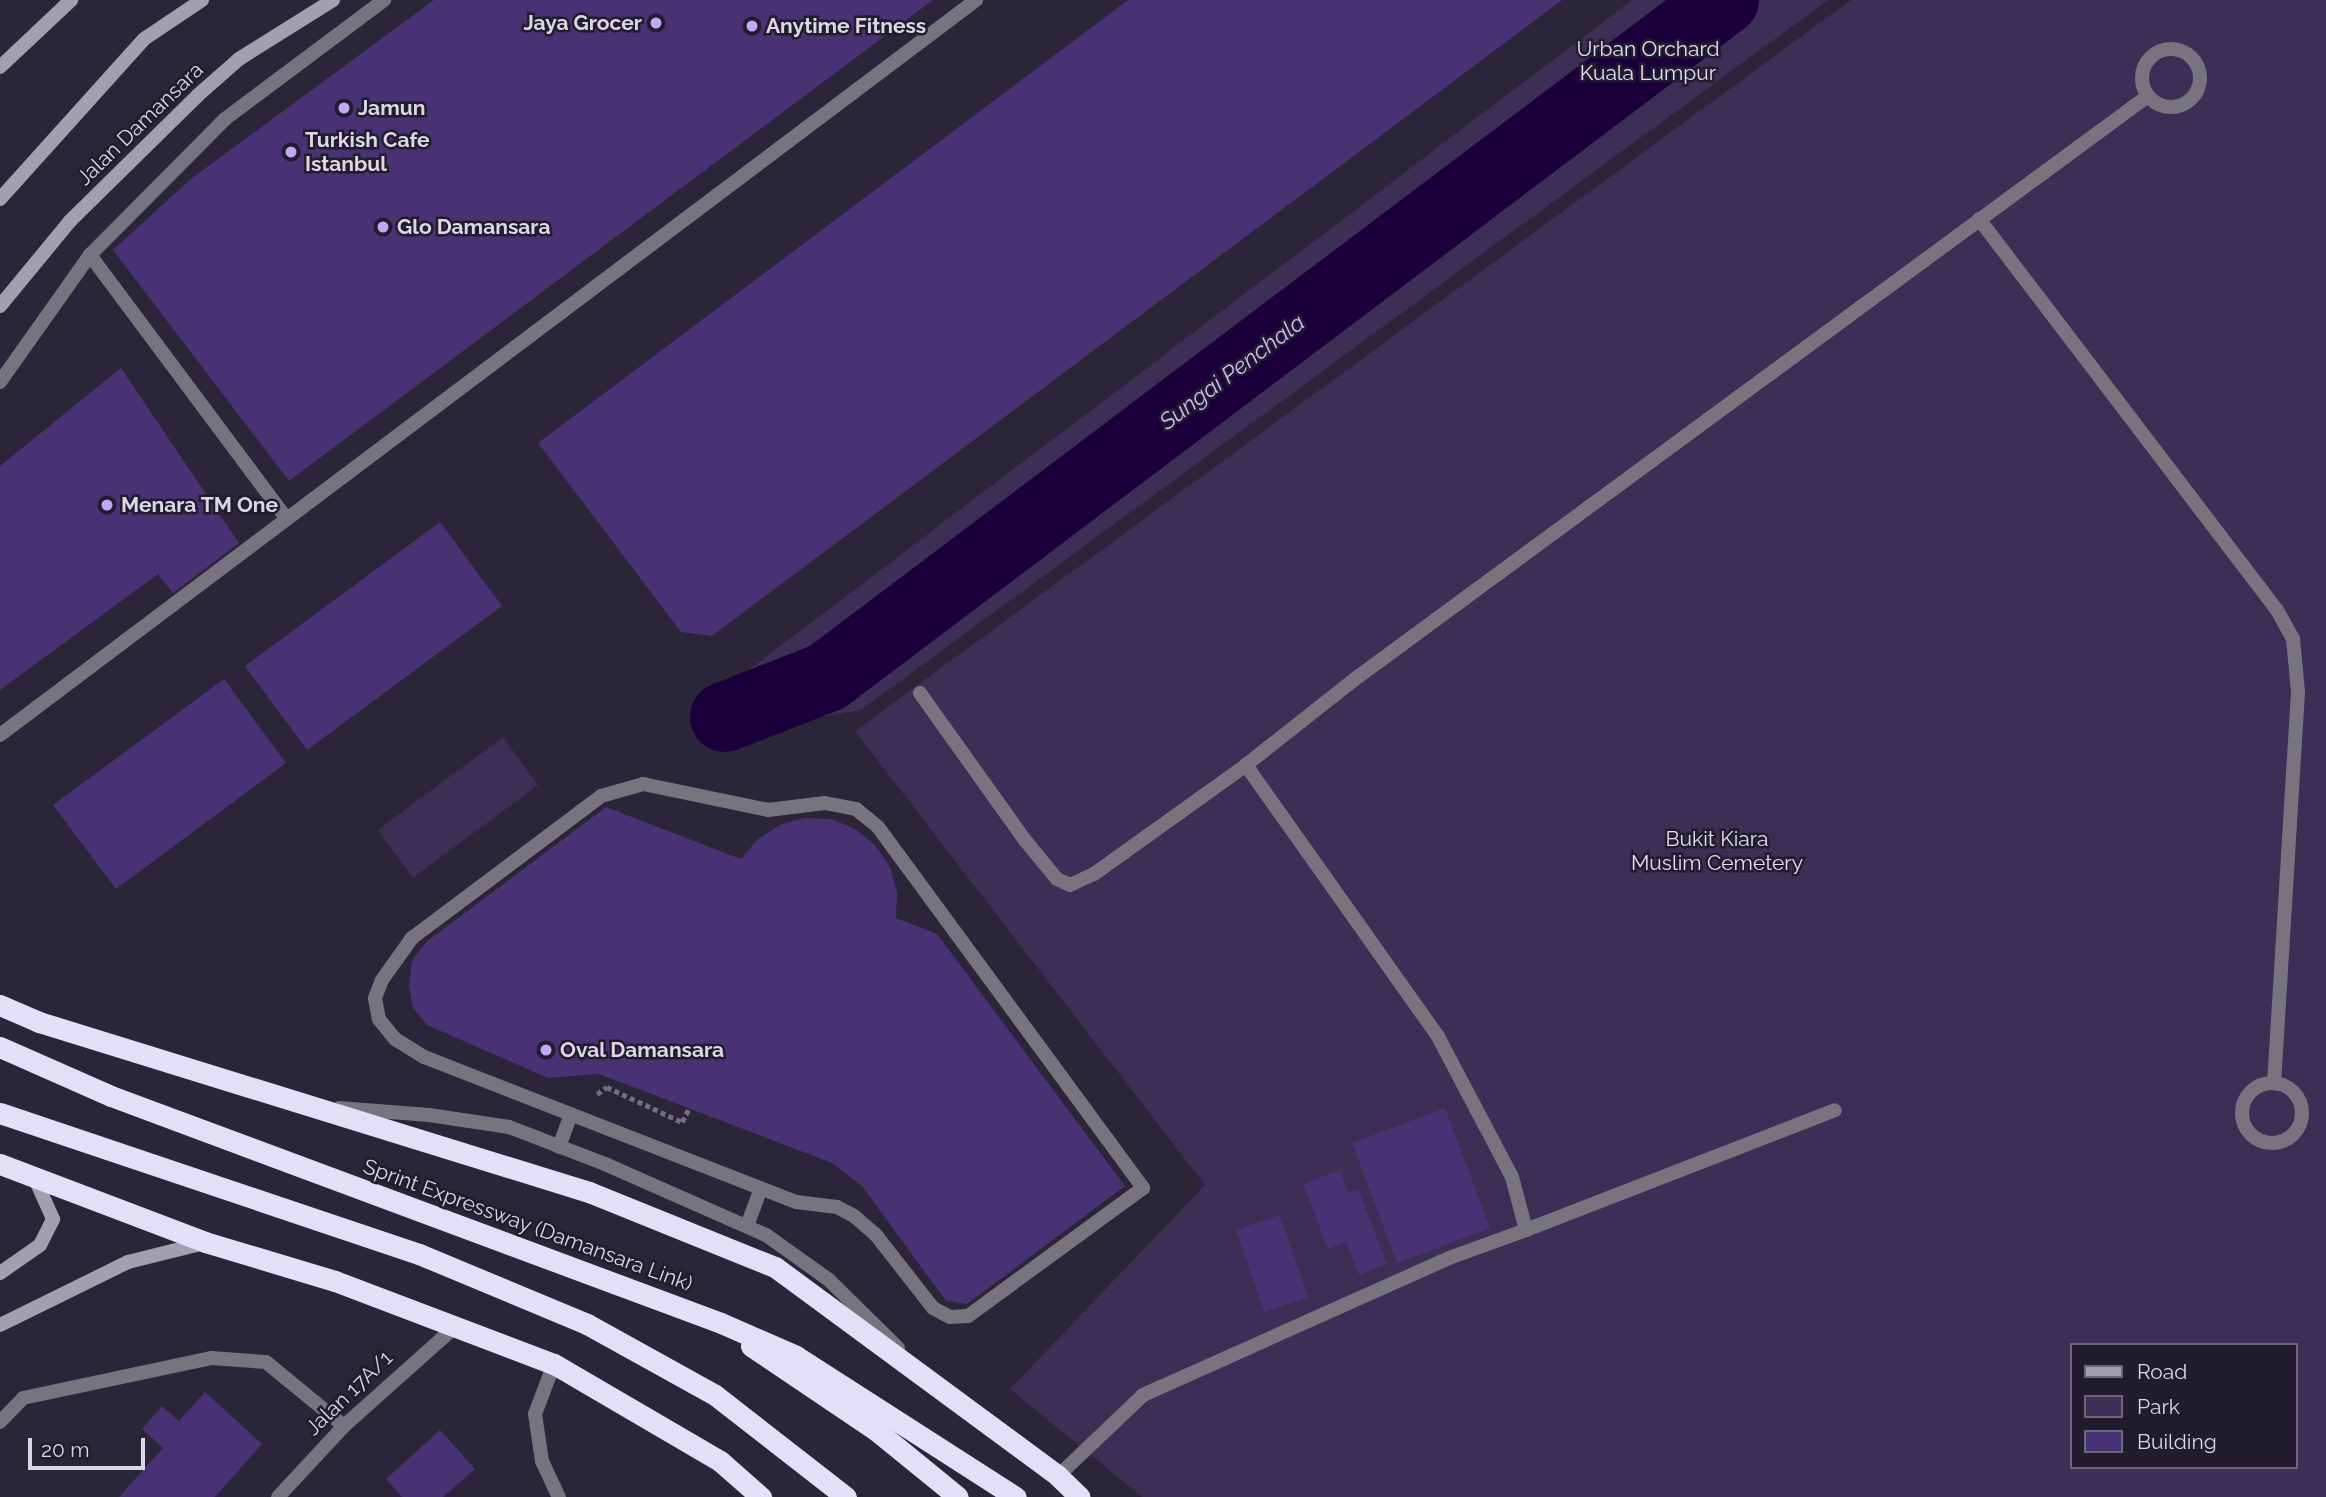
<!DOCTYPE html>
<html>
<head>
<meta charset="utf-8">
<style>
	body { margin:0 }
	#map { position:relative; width:2326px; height:1497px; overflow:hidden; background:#2a2539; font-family:Raleway,sans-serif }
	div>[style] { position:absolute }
	.green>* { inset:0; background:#3b2f56 }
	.river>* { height:70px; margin:-35px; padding:0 35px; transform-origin:35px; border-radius:35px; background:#1b003c }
	.building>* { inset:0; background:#483273 }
	.path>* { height:4.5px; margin-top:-2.25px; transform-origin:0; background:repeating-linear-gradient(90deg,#726e7f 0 5px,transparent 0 8.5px) }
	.lane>* { height:14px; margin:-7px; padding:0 7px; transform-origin:7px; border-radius:7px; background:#77747f }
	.lane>.ring { margin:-7px; padding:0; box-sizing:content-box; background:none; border:14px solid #77747f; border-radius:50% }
	.street>* { height:14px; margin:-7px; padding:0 7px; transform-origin:7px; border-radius:7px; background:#77747f }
	.secondary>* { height:14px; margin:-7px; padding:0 7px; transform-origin:7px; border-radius:7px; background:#a39fb0 }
	.highway>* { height:21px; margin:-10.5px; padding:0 10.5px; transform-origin:10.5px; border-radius:10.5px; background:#e4def8 }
	.dots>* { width:19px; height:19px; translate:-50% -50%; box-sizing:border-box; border:4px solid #211c2e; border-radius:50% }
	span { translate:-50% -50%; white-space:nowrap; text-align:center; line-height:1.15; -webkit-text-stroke:5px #211c2e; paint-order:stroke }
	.poi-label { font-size:21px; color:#dbd8e5; font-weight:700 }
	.right { translate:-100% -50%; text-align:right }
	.left { translate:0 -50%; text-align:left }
	.park-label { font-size:21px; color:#e2ddf1 }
	.street-label { font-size:21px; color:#dbd8e5 }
	.water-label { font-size:23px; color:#cbbcf7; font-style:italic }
	.legend { position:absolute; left:2070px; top:1343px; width:228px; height:126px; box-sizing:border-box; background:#211c2e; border:2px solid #6b6777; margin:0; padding:9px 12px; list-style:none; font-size:21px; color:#dbd8e5 }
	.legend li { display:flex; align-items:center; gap:14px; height:35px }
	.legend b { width:35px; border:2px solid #6b6777 }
	.scale { position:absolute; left:28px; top:1438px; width:117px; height:32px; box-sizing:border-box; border:4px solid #dbd8e5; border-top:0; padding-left:9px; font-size:21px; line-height:24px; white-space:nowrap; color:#dbd8e5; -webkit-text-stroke:5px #211c2e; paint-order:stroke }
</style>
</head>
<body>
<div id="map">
	<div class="green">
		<i style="clip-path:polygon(1632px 0,1828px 0,861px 710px,769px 726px,734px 681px)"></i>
		<i style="clip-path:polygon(evenodd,1851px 0,2326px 0,2326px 1497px,1142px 1497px,1010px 1389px,1205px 1185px,855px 731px,1851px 0,2072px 1345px,2296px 1345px,2296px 1467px,2072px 1467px,2072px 1345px)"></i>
		<i style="clip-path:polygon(503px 737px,538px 785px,413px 878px,378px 830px)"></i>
	</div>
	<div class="river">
		<i style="left:725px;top:717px;width:110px;rotate:-21.4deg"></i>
		<i style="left:827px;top:677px;width:1124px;rotate:-37.04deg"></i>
	</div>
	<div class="building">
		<i style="clip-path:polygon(434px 0,933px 0,289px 481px,113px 250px,192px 178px)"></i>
		<i style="clip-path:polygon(1128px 0,1562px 0,712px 636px,681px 632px,538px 443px)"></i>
		<i style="clip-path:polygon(121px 368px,239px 543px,173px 593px,158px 574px,0 690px,0 466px)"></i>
		<i style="clip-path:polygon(440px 522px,502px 606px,307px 750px,245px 666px)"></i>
		<i style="clip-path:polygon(224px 679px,286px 763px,116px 889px,53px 805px)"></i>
		<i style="clip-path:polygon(606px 807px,741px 859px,758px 839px,780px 825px,804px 818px,831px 819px,855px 829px,875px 845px,890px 867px,897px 892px,896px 918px,937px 934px,1125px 1186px,967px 1304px,946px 1301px,862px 1186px,832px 1163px,599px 1074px,548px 1078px,427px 1025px,413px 1008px,409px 986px,412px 961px,426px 942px)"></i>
		<i style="clip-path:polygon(1445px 1108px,1490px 1228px,1397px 1263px,1352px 1143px)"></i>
		<i style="clip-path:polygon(1340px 1170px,1348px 1193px,1358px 1189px,1387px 1264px,1359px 1275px,1346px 1242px,1328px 1249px,1303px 1184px)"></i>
		<i style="clip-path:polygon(1280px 1215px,1308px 1297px,1264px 1312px,1236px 1230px)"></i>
		<i style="clip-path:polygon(205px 1392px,262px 1444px,215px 1497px,119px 1497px,163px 1448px,142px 1429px,162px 1406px,179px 1421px)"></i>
		<i style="clip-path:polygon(440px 1430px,475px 1469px,443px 1497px,402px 1497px,386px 1479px)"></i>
	</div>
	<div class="path">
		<i style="left:597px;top:1094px;width:12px;rotate:-35deg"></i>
		<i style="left:607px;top:1087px;width:83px;rotate:25deg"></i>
		<i style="left:682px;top:1122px;width:16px;rotate:-63deg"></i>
	</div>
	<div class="lane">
		<i class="ring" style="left:2142px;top:49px;width:44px;height:44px"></i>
		<i style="left:1979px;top:219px;width:492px;rotate:52.7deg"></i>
		<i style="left:2277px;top:610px;width:33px;rotate:61deg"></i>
		<i style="left:2293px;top:639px;width:53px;rotate:84.6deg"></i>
		<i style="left:2298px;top:692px;width:392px;rotate:93.5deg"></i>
		<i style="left:90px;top:255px;width:327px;rotate:53.3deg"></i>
		<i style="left:0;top:382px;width:156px;rotate:-54.7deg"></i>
		<i style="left:90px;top:255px;width:192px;rotate:-45.2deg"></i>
		<i style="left:225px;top:119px;width:199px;rotate:-36.8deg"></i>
		<i style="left:920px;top:693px;width:179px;rotate:54.5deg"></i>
		<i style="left:1024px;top:839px;width:52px;rotate:50.5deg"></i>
		<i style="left:1057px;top:879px;width:14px;rotate:25deg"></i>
		<i style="left:1070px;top:885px;width:26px;rotate:-25deg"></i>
		<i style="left:1094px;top:874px;width:187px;rotate:-35.6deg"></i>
		<i style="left:0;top:735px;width:1222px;rotate:-36.98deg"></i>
		<i style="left:643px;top:784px;width:128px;rotate:11.7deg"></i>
		<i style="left:768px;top:810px;width:57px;rotate:-7deg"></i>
		<i style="left:825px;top:803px;width:32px;rotate:11deg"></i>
		<i style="left:856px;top:809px;width:28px;rotate:39deg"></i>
		<i style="left:878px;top:827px;width:448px;rotate:53.7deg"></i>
		<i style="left:1143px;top:1188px;width:217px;rotate:143.8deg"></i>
		<i style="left:968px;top:1316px;width:18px;rotate:177deg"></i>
		<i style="left:950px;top:1317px;width:19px;rotate:-152deg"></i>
		<i style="left:933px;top:1308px;width:93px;rotate:-128deg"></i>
		<i style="left:876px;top:1235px;width:29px;rotate:-139deg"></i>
		<i style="left:854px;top:1216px;width:19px;rotate:-152deg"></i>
		<i style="left:837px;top:1207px;width:41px;rotate:-173deg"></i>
		<i style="left:796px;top:1202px;width:399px;rotate:-158.7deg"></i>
		<i style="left:424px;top:1057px;width:34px;rotate:-148deg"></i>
		<i style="left:395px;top:1039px;width:26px;rotate:-129deg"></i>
		<i style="left:379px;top:1019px;width:21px;rotate:-101deg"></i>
		<i style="left:375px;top:998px;width:19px;rotate:-69deg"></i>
		<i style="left:382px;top:980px;width:52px;rotate:-54.5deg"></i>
		<i style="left:412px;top:938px;width:236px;rotate:-36.9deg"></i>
		<i style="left:601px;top:796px;width:44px;rotate:-15.9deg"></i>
		<i class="ring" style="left:2242px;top:1083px;width:46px;height:46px"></i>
		<i style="left:339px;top:1108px;width:90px;rotate:4.4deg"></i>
		<i style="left:429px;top:1115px;width:81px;rotate:8.5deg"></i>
		<i style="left:509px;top:1127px;width:103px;rotate:21.1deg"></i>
		<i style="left:605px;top:1164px;width:176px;rotate:23.8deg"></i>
		<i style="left:766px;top:1235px;width:77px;rotate:35.5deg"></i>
		<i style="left:829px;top:1280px;width:97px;rotate:44.6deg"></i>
		<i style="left:559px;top:1147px;width:35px;rotate:-70deg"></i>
		<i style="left:747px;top:1226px;width:40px;rotate:-69.8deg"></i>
		<i style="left:1526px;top:1230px;width:331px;rotate:-21.2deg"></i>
		<i style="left:0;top:1422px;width:33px;rotate:-46deg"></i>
		<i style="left:23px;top:1398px;width:192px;rotate:-12deg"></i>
		<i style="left:211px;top:1358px;width:55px;rotate:4.2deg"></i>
		<i style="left:266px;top:1362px;width:101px;rotate:39.4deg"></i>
		<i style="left:1058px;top:1476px;width:117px;rotate:-43.6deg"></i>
		<i style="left:1143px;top:1395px;width:335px;rotate:-24.1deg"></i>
		<i style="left:1449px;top:1258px;width:82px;rotate:-20deg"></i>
		<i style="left:1526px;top:1230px;width:55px;rotate:-104.8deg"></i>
		<i style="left:1512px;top:1177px;width:161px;rotate:-117.8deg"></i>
		<i style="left:1437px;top:1035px;width:331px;rotate:-125.3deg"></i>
		<i style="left:1246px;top:765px;width:134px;rotate:-38.3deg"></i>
		<i style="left:1351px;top:682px;width:989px;rotate:-36.33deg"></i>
	</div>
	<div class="street">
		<i style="left:554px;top:1364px;width:53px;rotate:110.8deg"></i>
		<i style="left:535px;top:1414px;width:48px;rotate:81.5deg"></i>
		<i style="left:542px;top:1461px;width:40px;rotate:65deg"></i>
		<i style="left:278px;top:1497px;width:97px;rotate:-47.1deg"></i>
		<i style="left:344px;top:1426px;width:152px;rotate:-41.8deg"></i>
	</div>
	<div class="secondary">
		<i style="left:0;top:67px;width:98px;rotate:-43.3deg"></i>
		<i style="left:0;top:199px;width:215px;rotate:-48deg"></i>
		<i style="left:144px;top:39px;width:70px;rotate:-33.9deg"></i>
		<i style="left:0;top:306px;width:110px;rotate:-50.5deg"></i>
		<i style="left:70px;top:221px;width:178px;rotate:-44.5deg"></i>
		<i style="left:197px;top:96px;width:56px;rotate:-41.4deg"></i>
		<i style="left:239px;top:59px;width:111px;rotate:-32.1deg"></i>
		<i style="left:0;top:1273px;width:49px;rotate:-35deg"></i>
		<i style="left:40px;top:1245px;width:29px;rotate:-63deg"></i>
		<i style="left:53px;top:1219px;width:42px;rotate:-114.1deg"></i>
		<i style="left:0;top:1325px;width:143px;rotate:-26.2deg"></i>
		<i style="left:128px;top:1262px;width:78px;rotate:-14deg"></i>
	</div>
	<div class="highway">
		<i style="left:0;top:1005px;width:43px;rotate:23.6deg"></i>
		<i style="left:39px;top:1022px;width:576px;rotate:17.18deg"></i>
		<i style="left:589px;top:1192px;width:201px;rotate:22deg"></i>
		<i style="left:775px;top:1267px;width:352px;rotate:36.4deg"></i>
		<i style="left:1058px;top:1476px;width:30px;rotate:44deg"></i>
		<i style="left:0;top:1047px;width:121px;rotate:23.8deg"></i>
		<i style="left:111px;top:1096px;width:651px;rotate:20.41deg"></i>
		<i style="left:721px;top:1323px;width:82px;rotate:23.7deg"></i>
		<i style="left:796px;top:1356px;width:261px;rotate:32.7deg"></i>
		<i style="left:0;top:1113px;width:442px;rotate:18.6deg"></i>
		<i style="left:419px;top:1254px;width:182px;rotate:22.6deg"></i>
		<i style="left:587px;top:1324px;width:146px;rotate:29deg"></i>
		<i style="left:715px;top:1395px;width:166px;rotate:37.9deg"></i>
		<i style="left:0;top:1164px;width:219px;rotate:20.8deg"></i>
		<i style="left:205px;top:1242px;width:136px;rotate:16.7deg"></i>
		<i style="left:335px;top:1281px;width:234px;rotate:20.8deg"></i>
		<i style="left:554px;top:1364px;width:192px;rotate:30.3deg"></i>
		<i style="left:720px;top:1461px;width:55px;rotate:41.3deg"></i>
		<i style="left:751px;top:1346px;width:152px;rotate:34deg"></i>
		<i style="left:877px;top:1431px;width:104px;rotate:39.2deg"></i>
	</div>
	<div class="dots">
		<i style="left:656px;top:23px;background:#bea9f5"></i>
		<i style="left:752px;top:26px;background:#bea9f5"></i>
		<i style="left:344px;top:108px;background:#bea9f5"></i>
		<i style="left:291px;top:152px;background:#bea9f5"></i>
		<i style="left:383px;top:227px;background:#bea9f5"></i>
		<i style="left:107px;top:505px;background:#bea9f5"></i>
		<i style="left:546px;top:1050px;background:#bea9f5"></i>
	</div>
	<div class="poi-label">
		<span class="right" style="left:642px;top:23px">Jaya Grocer</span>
		<span class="left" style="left:766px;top:26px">Anytime Fitness</span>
		<span class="left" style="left:358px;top:108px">Jamun</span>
		<span class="left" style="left:305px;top:152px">Turkish Cafe<br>Istanbul</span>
		<span class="left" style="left:397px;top:227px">Glo Damansara</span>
		<span class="left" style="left:121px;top:505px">Menara TM One</span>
		<span class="left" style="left:560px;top:1050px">Oval Damansara</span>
	</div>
	<div class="park-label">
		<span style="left:1648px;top:61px">Urban Orchard<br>Kuala Lumpur</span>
		<span style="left:1717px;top:851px">Bukit Kiara<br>Muslim Cemetery</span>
	</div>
	<div class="street-label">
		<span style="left:140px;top:124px;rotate:-44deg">Jalan Damansara</span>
		<span style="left:528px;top:1225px;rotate:20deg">Sprint Expressway (Damansara Link)</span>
		<span style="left:349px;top:1393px;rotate:-44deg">Jalan 17A/1</span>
	</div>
	<div class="water-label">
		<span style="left:1232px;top:372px;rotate:-37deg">Sungai Penchala</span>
	</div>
	<ul class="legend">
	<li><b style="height:9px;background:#a39fb0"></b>Road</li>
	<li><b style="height:19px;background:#3b2f56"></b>Park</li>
	<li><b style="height:19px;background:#483273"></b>Building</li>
	</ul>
	<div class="scale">20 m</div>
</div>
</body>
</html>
